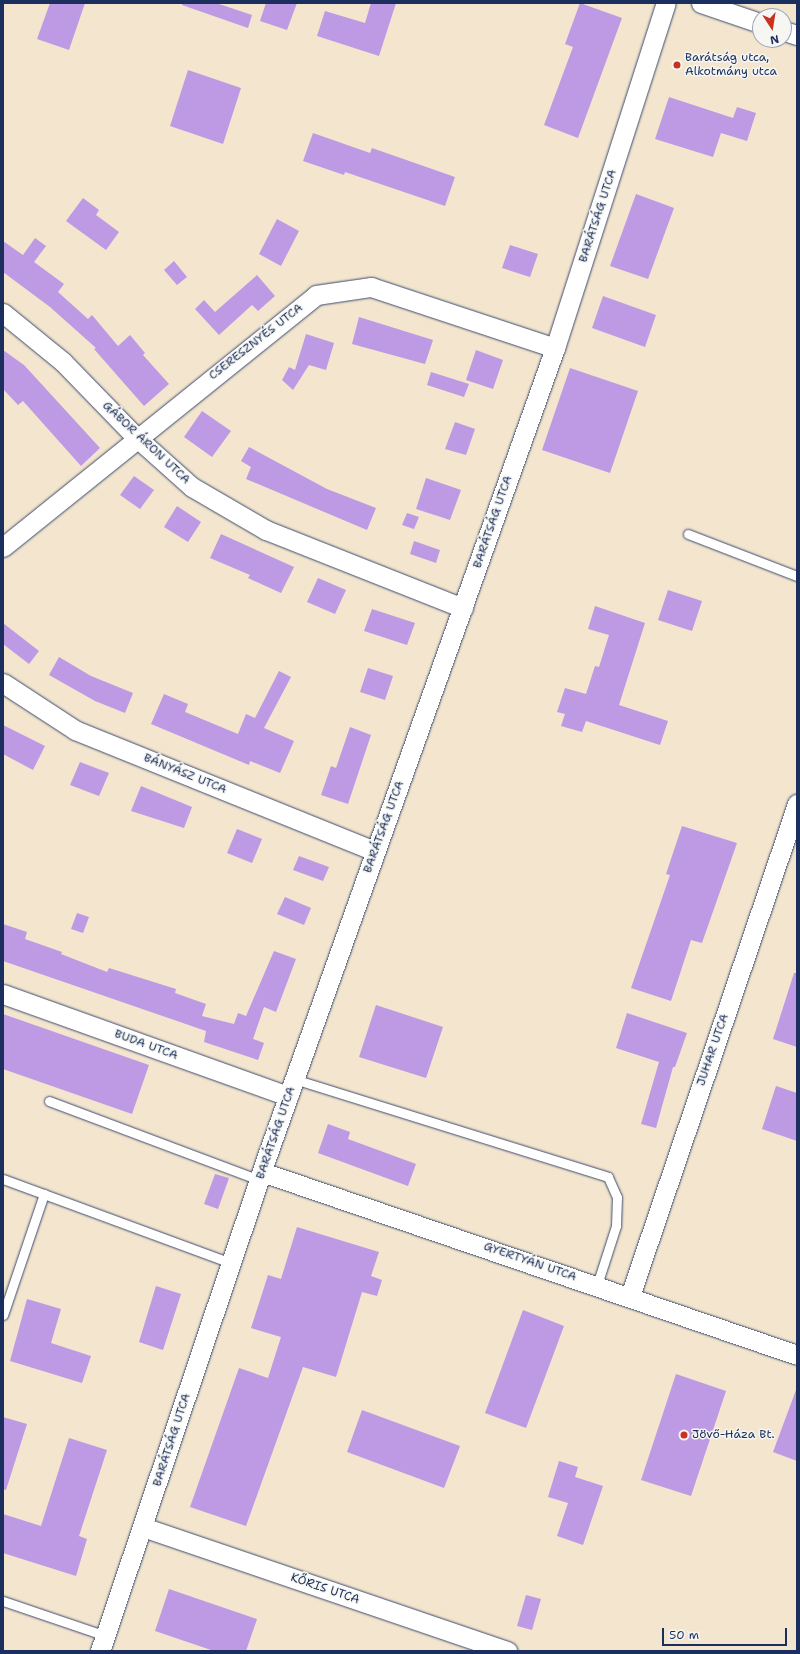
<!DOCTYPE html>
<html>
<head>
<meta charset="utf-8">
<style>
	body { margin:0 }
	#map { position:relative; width:800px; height:1654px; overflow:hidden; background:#f3e5ce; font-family:"Shantell Sans",sans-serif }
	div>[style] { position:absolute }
	.building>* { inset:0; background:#be9ae4 }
	.roads { filter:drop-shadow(0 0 1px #3b4a6f) drop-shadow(0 0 1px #3b4a6f) }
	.lane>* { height:9px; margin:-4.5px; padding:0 4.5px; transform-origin:4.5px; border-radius:4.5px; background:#fff }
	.street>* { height:19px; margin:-9.5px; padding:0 9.5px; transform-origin:9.5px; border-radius:9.5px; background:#fff }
	.dots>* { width:11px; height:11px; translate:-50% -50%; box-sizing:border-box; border:2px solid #f6f6f2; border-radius:50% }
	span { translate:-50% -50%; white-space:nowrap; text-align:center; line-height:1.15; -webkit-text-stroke:3px #f6f6f2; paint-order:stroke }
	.poi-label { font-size:12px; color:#1b2f5e }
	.left { translate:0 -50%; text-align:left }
	.street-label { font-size:12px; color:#1b2f5e }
	.frame { position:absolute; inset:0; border:4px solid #1b2f5e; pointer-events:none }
	.north { position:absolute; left:752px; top:8px; width:40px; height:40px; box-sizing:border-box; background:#f6f6f2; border:1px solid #9ea6b7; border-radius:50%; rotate:168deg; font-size:11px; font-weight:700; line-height:16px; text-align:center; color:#1b2f5e }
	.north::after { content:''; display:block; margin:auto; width:14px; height:18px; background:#c8321e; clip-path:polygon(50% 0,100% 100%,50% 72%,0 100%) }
	.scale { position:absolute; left:662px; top:1628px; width:125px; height:18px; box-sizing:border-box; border:2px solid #1b2f5e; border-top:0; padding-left:5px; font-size:12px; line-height:14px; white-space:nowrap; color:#1b2f5e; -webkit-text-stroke:3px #f6f6f2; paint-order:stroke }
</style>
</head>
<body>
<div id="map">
	<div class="building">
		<i style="clip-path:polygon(50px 3px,85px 3px,69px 50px,37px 39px)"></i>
		<i style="clip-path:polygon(182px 3px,216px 3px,252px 15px,248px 28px,182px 5px)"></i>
		<i style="clip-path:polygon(266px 3px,297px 3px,287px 30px,260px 21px)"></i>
		<i style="clip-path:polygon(371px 3px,396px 3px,379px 56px,317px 36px,325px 11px,365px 23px)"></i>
		<i style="clip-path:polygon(580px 3px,622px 18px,578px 138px,544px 125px,573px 47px,565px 44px)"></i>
		<i style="clip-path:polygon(188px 70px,241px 88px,223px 144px,170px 126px)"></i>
		<i style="clip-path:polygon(669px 97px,733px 118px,737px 107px,756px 113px,747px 141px,721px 133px,713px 157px,655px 139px)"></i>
		<i style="clip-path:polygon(313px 133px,370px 153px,372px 148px,455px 177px,445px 206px,345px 172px,344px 175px,303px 161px)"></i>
		<i style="clip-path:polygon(636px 194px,674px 208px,648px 279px,610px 266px)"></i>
		<i style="clip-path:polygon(83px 198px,99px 210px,96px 215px,119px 232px,106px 250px,66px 221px)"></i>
		<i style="clip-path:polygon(277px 219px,299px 231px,281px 266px,259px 254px)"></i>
		<i style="clip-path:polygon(35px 238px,46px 246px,34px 262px,64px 284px,58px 292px,88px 319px,92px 315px,118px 346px,130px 335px,145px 353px,143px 355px,169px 384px,144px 406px,94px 349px,96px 348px,50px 307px,3px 272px,3px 241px,23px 255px)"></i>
		<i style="clip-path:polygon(510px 245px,538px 254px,530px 277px,502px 268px)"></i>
		<i style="clip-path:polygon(174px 261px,187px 277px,177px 285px,164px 270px)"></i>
		<i style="clip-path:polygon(257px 275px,275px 296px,258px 311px,252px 305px,219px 335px,195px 309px,204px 300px,215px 312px)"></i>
		<i style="clip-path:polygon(603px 296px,656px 315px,645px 347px,592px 328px)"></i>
		<i style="clip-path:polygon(359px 317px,433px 340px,425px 364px,352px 344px)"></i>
		<i style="clip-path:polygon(306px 334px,334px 343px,326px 370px,309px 365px,293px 390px,282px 380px,289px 367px,295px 370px)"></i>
		<i style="clip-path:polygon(3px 350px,24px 365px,100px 448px,81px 466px,23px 401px,18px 405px,3px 389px)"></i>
		<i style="clip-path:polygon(476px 350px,503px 360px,493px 389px,466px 380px)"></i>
		<i style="clip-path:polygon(570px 368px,638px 391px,610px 473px,542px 450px)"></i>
		<i style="clip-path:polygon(431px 372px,469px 384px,464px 397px,427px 385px)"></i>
		<i style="clip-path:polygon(202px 411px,231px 431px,212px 457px,184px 437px)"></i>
		<i style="clip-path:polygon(455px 422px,475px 429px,466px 455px,445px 449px)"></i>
		<i style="clip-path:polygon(249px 447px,327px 489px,376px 508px,367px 530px,246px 479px,251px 467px,241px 461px)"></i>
		<i style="clip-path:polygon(134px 476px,154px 490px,140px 509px,120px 495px)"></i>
		<i style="clip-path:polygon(426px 478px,461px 490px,450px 520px,416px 509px)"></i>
		<i style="clip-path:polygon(177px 506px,201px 522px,188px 542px,164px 527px)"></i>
		<i style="clip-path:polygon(407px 513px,419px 517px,414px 529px,402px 525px)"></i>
		<i style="clip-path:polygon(221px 534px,294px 567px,281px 593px,248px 578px,250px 575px,210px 558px)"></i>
		<i style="clip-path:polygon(414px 541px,440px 550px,436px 563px,410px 554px)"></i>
		<i style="clip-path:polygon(318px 578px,346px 590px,335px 614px,307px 602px)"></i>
		<i style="clip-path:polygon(668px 590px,702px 601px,692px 631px,658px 620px)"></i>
		<i style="clip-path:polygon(595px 606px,645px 623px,619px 705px,668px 721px,660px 745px,586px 721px,582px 732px,561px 726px,565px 714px,557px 712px,565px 688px,586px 694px,595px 666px,599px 667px,609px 635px,588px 629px)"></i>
		<i style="clip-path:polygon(372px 609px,415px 623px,407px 645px,364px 631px)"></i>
		<i style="clip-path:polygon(3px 623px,39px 651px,29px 664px,3px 644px)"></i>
		<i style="clip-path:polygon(59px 657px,91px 676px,133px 693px,125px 713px,95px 701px,49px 675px)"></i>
		<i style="clip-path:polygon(368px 668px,393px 676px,385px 700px,360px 692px)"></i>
		<i style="clip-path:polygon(279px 671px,291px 677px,264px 728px,294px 741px,280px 773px,250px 761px,249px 765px,151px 724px,164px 694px,188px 704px,185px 712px,238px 734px,246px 714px,255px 718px)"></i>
		<i style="clip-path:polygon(3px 725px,45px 746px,33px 770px,3px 754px)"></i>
		<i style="clip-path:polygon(350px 727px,371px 735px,348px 804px,321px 795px,331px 766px,336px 768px)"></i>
		<i style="clip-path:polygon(80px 762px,109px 773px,99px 796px,70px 785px)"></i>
		<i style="clip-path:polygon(141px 786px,192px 807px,184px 828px,131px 811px)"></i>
		<i style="clip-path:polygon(682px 826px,737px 843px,702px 943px,691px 940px,671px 1001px,631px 988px,670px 875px,666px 874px)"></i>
		<i style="clip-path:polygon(237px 829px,262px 839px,252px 863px,227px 853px)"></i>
		<i style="clip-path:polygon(299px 856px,329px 867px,323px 881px,293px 870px)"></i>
		<i style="clip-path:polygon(285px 897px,311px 908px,304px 925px,277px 914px)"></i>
		<i style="clip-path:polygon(77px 913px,89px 917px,83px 933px,71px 929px)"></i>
		<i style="clip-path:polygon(3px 924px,27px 932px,25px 939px,62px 952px,61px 954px,107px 972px,109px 968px,176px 989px,175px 993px,206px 1004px,202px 1016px,234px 1024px,238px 1013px,246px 1016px,274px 951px,296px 959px,276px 1012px,264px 1007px,253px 1039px,264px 1043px,258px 1060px,204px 1042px,206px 1031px,3px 961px)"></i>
		<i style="clip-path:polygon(794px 973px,797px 973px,797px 1047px,773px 1039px)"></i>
		<i style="clip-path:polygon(376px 1005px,443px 1027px,426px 1078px,359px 1057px)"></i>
		<i style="clip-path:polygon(627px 1013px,687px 1033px,675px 1067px,673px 1067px,656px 1128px,641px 1124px,659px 1062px,616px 1048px)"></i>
		<i style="clip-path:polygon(3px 1014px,149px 1065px,132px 1114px,3px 1069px)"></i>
		<i style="clip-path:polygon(776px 1086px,797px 1093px,797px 1141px,762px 1129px)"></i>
		<i style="clip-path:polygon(328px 1124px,350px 1132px,348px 1139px,416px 1164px,408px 1186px,318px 1153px)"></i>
		<i style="clip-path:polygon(215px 1174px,229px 1178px,218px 1209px,204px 1204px)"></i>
		<i style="clip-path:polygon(297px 1227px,379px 1252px,371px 1276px,382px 1280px,377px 1296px,362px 1292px,336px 1377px,303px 1367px,246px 1526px,190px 1507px,239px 1368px,268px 1378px,281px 1337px,251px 1328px,268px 1275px,281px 1279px)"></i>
		<i style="clip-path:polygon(156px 1286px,181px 1294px,163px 1350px,139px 1342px)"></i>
		<i style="clip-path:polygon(27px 1299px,61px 1309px,51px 1343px,91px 1356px,82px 1383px,10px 1361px)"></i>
		<i style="clip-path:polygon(523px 1310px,564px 1326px,526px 1428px,485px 1413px)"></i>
		<i style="clip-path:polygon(676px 1374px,726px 1391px,691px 1496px,641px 1480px)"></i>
		<i style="clip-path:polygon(796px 1390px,797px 1391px,797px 1461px,773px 1452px)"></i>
		<i style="clip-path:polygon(362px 1410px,460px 1446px,444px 1488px,347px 1452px)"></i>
		<i style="clip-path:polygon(3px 1417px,27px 1424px,6px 1490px,3px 1489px)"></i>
		<i style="clip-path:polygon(69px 1438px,107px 1450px,79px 1536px,87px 1539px,76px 1576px,3px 1553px,3px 1514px,41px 1526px)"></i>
		<i style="clip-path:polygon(559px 1461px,578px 1467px,575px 1477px,603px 1486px,583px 1545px,557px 1536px,568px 1503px,548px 1497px)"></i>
		<i style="clip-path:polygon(169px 1589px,257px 1619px,246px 1651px,214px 1651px,155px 1631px)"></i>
		<i style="clip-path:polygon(526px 1595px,541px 1599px,532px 1630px,517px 1626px)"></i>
	</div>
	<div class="roads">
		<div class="lane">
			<i style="left:688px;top:534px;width:117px;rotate:21.1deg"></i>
			<i style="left:294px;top:1079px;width:329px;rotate:17.3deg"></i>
			<i style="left:608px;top:1177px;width:22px;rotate:66deg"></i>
			<i style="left:617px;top:1197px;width:29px;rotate:92deg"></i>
			<i style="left:616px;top:1226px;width:62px;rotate:107.9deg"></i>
			<i style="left:49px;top:1101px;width:224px;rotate:20.6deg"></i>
			<i style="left:3px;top:1179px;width:243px;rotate:20.2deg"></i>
			<i style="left:3px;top:1315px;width:128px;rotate:-71.3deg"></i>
			<i style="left:3px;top:1601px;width:109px;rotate:18.8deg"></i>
		</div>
		<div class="street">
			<i style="left:701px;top:3px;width:62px;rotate:18.7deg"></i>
			<i style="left:784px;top:31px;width:14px;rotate:17deg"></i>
			<i style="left:3px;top:313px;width:77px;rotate:39.2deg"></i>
			<i style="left:63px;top:362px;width:105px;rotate:45.8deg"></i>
			<i style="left:136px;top:437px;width:75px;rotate:41.8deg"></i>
			<i style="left:192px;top:487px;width:86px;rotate:30.2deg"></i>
			<i style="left:266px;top:530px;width:212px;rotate:21.6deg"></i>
			<i style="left:3px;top:547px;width:402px;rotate:-38.8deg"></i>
			<i style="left:316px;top:295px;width:56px;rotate:-8.3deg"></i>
			<i style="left:371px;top:287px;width:194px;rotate:18.3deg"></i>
			<i style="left:3px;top:683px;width:86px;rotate:33.1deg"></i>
			<i style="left:75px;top:730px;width:323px;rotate:22deg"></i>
			<i style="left:3px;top:994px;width:303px;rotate:19.7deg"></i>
			<i style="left:262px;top:1172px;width:565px;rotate:18.88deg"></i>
			<i style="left:630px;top:1296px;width:520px;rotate:-71.25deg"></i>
			<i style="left:143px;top:1527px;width:385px;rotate:18.8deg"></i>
			<i style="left:100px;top:1651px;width:526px;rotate:-71.36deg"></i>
			<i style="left:268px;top:1153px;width:855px;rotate:-70.38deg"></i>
			<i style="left:555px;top:348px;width:362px;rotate:-72.2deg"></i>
		</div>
	</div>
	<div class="dots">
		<i style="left:677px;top:65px;background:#c8321e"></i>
		<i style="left:684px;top:1435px;background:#c8321e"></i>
	</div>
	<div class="poi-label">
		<span class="left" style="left:685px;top:65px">Barátság utca,<br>Alkotmány utca</span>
		<span class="left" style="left:692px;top:1435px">Jövő-Háza Bt.</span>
	</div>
	<div class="street-label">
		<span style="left:598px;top:216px;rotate:-72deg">BARÁTSÁG UTCA</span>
		<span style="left:256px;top:342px;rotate:-38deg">CSERESZNYÉS UTCA</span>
		<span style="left:146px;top:443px;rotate:43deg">GÁBOR ÁRON UTCA</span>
		<span style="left:493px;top:522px;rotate:-71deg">BARÁTSÁG UTCA</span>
		<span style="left:185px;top:774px;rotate:22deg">BÁNYÁSZ UTCA</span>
		<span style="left:384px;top:827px;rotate:-70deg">BARÁTSÁG UTCA</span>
		<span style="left:146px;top:1045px;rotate:20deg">BUDA UTCA</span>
		<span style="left:713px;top:1050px;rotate:-71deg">JUHAR UTCA</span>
		<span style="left:276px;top:1133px;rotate:-71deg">BARÁTSÁG UTCA</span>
		<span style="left:530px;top:1262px;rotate:19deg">GYERTYÁN UTCA</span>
		<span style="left:172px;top:1440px;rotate:-72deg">BARÁTSÁG UTCA</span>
		<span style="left:325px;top:1589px;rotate:19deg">KŐRIS UTCA</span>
	</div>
	<div class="frame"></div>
	<div class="north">N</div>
	<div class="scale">50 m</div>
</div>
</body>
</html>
